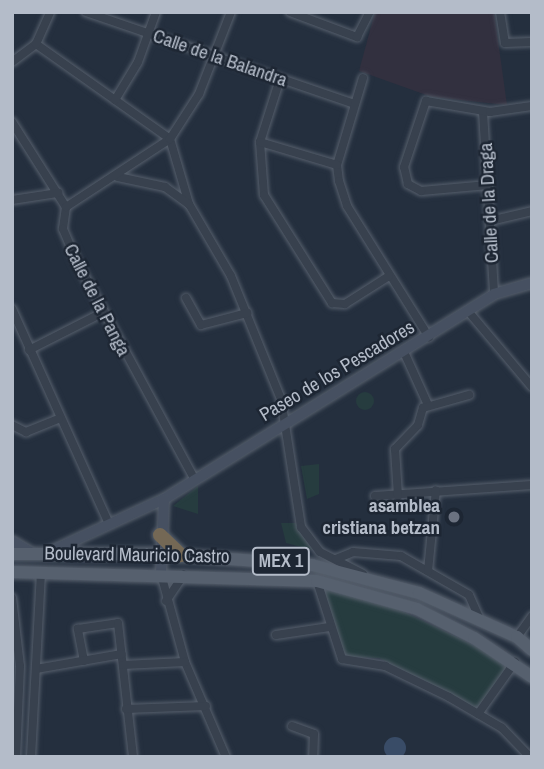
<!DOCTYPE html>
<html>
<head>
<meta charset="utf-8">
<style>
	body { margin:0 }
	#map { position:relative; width:544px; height:769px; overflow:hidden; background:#242f3e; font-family:"Archivo Narrow",sans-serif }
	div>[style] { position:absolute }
	.medical>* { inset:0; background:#32303f }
	.green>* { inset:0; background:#263c3f }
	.round { border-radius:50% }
	.water>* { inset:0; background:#394c67 }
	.roads { filter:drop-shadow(0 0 2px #565f6c) drop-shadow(0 0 2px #565f6c) }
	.street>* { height:8px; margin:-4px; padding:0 4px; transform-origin:4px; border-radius:4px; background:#38414e }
	.secondary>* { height:10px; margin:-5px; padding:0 5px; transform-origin:5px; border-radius:5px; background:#465061 }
	.primary>* { height:12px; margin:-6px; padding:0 6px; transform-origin:6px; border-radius:6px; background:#56606e }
	.highway>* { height:14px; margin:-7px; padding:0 7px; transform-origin:7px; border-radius:7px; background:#746855 }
	.dots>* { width:19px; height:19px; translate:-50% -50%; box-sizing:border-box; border:4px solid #1d2633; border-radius:50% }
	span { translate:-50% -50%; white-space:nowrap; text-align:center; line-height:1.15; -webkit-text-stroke:5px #1d2633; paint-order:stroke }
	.shield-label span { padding:2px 5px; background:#1d2633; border:2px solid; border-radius:5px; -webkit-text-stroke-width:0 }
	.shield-label { font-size:18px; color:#b4bcc9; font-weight:700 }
	.street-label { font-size:19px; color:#b4bcc9 }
	.poi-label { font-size:19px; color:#b4bcc9; font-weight:700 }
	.right { translate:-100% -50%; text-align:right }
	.frame { position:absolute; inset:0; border:14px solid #b4bcc9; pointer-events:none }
</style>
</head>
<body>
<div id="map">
	<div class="medical">
		<i style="clip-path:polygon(375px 12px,494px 12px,507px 105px,432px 97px,359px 71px)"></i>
	</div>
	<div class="green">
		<i class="round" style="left:356px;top:392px;width:18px;height:18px"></i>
		<i style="clip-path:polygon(319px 464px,319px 494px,307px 499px,301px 466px)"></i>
		<i style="clip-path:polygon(198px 486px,198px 514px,173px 506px)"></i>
		<i style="clip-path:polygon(281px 523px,299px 523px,313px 550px,286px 543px)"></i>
		<i style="clip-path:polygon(322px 587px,385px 603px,512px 663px,477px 710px,379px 658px,344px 657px)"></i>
	</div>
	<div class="water">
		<i class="round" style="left:384px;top:737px;width:22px;height:22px"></i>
	</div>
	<div class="roads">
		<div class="street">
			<i style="left:86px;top:12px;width:283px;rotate:18.9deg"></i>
			<i style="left:290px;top:12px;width:72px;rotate:20.5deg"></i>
			<i style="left:357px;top:37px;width:28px;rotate:-63deg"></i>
			<i style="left:500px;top:12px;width:31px;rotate:81deg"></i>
			<i style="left:505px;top:43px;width:27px;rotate:-2deg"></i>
			<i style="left:36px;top:44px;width:164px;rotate:35.3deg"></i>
			<i style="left:12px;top:62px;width:30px;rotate:-37deg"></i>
			<i style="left:36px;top:44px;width:35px;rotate:-66deg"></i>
			<i style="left:363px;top:78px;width:91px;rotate:106.6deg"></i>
			<i style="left:337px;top:165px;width:16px;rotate:83deg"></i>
			<i style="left:339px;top:181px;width:26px;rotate:72deg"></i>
			<i style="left:347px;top:206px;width:155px;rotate:58deg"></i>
			<i style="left:280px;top:79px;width:66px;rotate:107.6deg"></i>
			<i style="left:260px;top:142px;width:53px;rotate:85.7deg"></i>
			<i style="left:264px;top:195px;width:128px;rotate:57.8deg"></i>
			<i style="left:332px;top:303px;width:13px;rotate:4deg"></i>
			<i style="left:345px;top:304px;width:52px;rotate:-32.5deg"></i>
			<i style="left:115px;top:100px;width:44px;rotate:-58.8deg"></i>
			<i style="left:138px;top:62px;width:53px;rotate:-70.2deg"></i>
			<i style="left:483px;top:112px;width:182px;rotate:86.5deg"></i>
			<i style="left:12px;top:122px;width:101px;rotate:57.6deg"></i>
			<i style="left:66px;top:207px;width:22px;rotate:98deg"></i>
			<i style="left:63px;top:229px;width:34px;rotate:67deg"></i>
			<i style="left:76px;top:260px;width:248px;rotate:61.6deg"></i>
			<i style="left:170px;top:139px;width:68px;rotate:73.7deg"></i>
			<i style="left:189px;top:204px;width:83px;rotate:59.7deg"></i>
			<i style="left:231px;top:276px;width:133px;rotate:67.9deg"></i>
			<i style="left:281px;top:399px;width:130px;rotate:81.1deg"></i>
			<i style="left:301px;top:527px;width:31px;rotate:53deg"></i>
			<i style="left:320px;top:552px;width:48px;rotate:27.1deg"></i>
			<i style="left:260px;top:142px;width:80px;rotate:16.6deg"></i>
			<i style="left:118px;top:177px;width:48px;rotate:12deg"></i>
			<i style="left:165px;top:187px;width:29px;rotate:36deg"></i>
			<i style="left:488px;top:185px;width:67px;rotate:174.9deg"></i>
			<i style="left:421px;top:191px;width:15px;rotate:-152deg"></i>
			<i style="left:408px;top:184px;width:17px;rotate:-103deg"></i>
			<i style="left:404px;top:167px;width:70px;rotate:-71.6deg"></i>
			<i style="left:426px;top:101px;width:65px;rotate:9.8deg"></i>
			<i style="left:490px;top:112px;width:42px;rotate:-8.1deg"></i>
			<i style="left:12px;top:200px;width:47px;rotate:-8.7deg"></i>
			<i style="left:66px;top:207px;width:124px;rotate:-33.2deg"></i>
			<i style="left:170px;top:139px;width:54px;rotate:-57.2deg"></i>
			<i style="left:199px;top:94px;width:88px;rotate:-68.7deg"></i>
			<i style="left:490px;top:221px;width:43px;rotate:-13.4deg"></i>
			<i style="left:186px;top:298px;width:31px;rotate:61deg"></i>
			<i style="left:201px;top:325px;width:48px;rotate:-14.6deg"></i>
			<i style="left:12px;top:309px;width:236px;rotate:65.7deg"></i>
			<i style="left:468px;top:311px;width:99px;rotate:49.9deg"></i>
			<i style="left:29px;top:350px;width:82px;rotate:-26.9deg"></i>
			<i style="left:404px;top:352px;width:58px;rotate:65.6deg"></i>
			<i style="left:12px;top:425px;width:16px;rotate:27deg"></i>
			<i style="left:26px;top:432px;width:35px;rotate:-22deg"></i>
			<i style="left:375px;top:496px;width:157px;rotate:-4deg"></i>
			<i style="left:398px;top:496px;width:47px;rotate:-93.7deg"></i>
			<i style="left:395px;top:449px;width:33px;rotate:-46deg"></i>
			<i style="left:418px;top:425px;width:18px;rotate:-74deg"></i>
			<i style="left:423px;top:408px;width:48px;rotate:-15.8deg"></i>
			<i style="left:336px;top:559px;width:18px;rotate:-22deg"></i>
			<i style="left:353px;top:552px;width:48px;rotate:4.8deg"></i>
			<i style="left:401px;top:556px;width:78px;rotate:29.8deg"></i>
			<i style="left:469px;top:595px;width:27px;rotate:66deg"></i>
			<i style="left:428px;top:571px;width:81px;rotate:-84.4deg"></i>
			<i style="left:161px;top:574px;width:91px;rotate:74.7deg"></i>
			<i style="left:185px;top:662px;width:103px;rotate:66.7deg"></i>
			<i style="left:317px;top:581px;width:82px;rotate:72.2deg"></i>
			<i style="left:342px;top:659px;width:44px;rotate:9.2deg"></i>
			<i style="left:385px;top:666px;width:71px;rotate:25.8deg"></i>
			<i style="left:449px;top:697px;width:61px;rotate:30.3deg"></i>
			<i style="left:502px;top:728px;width:40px;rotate:46deg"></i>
			<i style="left:12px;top:598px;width:68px;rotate:83.3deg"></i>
			<i style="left:20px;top:666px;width:91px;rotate:92.5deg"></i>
			<i style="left:166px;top:601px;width:32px;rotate:-56deg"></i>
			<i style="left:276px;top:635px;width:54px;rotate:-8.6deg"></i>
			<i style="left:517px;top:637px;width:26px;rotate:-54deg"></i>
			<i style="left:84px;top:661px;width:33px;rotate:-101deg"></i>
			<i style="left:78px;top:629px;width:40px;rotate:-8.5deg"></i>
			<i style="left:118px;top:623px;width:135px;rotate:83.6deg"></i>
			<i style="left:123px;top:665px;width:62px;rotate:-2.8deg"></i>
			<i style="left:36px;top:669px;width:87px;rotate:-9.9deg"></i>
			<i style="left:126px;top:709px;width:80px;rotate:-2.1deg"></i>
			<i style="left:478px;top:714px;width:64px;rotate:-54.6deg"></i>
			<i style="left:292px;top:726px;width:23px;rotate:20deg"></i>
			<i style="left:314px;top:734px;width:23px;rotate:92deg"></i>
			<i style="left:31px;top:757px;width:184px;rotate:-86.9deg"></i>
		</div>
		<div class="secondary">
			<i style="left:12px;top:541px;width:26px;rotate:31deg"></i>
			<i style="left:45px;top:554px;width:131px;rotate:-24.8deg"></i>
			<i style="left:164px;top:499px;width:388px;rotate:-31.8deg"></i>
			<i style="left:494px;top:294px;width:40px;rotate:-16deg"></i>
			<i style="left:161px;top:574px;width:75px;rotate:-87.7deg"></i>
		</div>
		<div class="primary">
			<i style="left:12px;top:554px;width:149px"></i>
			<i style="left:161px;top:554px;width:151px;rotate:4.2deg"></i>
			<i style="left:312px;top:565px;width:111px;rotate:14.7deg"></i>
			<i style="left:419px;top:593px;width:107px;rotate:24.2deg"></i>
			<i style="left:517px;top:637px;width:20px;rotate:41deg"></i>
			<i style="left:12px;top:572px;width:305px;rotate:1.7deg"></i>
			<i style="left:317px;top:581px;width:104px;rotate:15.6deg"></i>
			<i style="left:417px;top:609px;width:64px;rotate:27deg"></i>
			<i style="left:474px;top:638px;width:70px;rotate:33.9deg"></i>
		</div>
		<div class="highway">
			<i style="left:160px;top:535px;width:29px;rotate:44deg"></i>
		</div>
	</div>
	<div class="dots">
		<i style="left:454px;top:517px;background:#6b7280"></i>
	</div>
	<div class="shield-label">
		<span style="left:281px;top:561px">MEX 1</span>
	</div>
	<div class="street-label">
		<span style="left:220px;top:58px;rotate:19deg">Calle de la Balandra</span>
		<span style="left:489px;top:203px;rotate:-93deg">Calle de la Draga</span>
		<span style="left:97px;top:300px;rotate:63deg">Calle de la Panga</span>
		<span style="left:337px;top:371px;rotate:-31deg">Paseo de los Pescadores</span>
		<span style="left:137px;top:555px;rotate:1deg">Boulevard Mauricio Castro</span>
	</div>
	<div class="poi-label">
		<span class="right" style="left:440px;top:517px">asamblea<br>cristiana betzan</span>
	</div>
	<div class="frame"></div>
</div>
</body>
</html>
